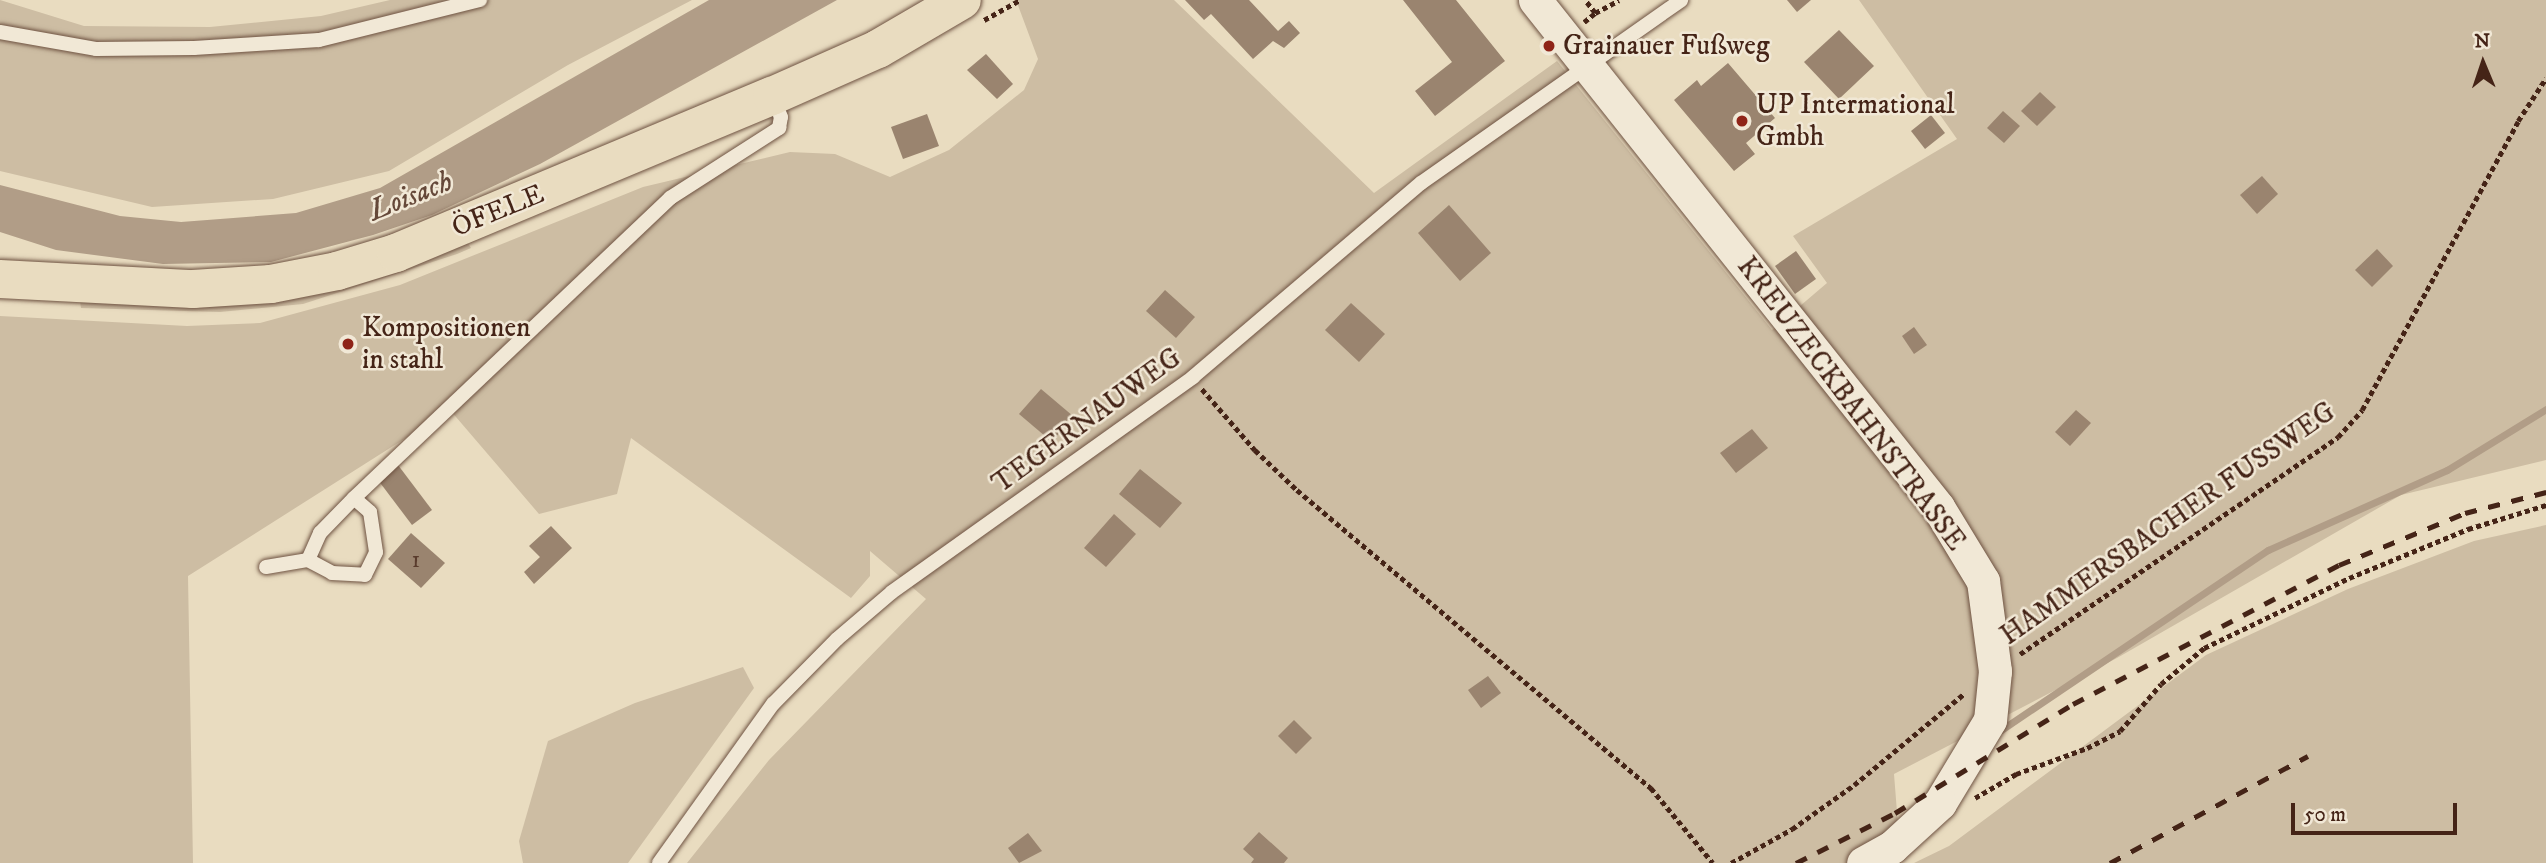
<!DOCTYPE html>
<html>
<head>
<meta charset="utf-8">
<style>
	body { margin:0 }
	#map { position:relative; width:2546px; height:863px; overflow:hidden; background:#e9dcc0; font-family:"IM FELL DW Pica",serif }
	div>[style] { position:absolute }
	.green>* { inset:0; background:#cdbda3 }
	.water>* { inset:0; background:#b19d87 }
	.stream>* { height:7px; margin:-3.5px; padding:0 3.5px; transform-origin:3.5px; border-radius:3.5px; background:#b19d87 }
	.building>* { inset:0; background:#9a846f }
	.path>* { height:4.5px; margin-top:-2.25px; transform-origin:0; background:repeating-linear-gradient(90deg,#452417 0 5px,transparent 0 8.5px) }
	.roads { filter:drop-shadow(0 0 2px #6e5241) drop-shadow(0 0 2px #6e5241) }
	.service>* { height:14px; margin:-7px; padding:0 7px; transform-origin:7px; border-radius:7px; background:#f1e8d6 }
	.tertiary>* { height:33px; margin:-16.5px; padding:0 16.5px; transform-origin:16.5px; border-radius:16.5px; background:#f1e8d6 }
	.primary>* { height:38px; margin:-19px; padding:0 19px; transform-origin:19px; border-radius:19px; background:#e9dcc0 }
	.rail>* { height:5px; margin-top:-2.5px; transform-origin:0; background:repeating-linear-gradient(90deg,#452417 0 12px,transparent 0 24px) }
	.dots>* { width:19px; height:19px; translate:-50% -50%; box-sizing:border-box; border:4px solid #f1e8d6; border-radius:50% }
	span { translate:-50% -50%; white-space:nowrap; text-align:center; line-height:1.15; -webkit-text-stroke:5px #f1e8d6; paint-order:stroke }
	.number-label { font-size:24px; color:#5a3c2d }
	.number-label span { -webkit-text-stroke-width:0 }
	.poi-label { font-size:28px; color:#452417 }
	.left { translate:0 -50%; text-align:left }
	.street-label { font-size:28px; color:#452417 }
	.water-label { font-size:30px; color:#654839; font-style:italic }
	.north { position:absolute; left:2448px; top:28px; width:70px; height:70px; -webkit-text-stroke:5px #f1e8d6; paint-order:stroke; rotate:358deg; font-size:19px; font-weight:700; line-height:28px; text-align:center; color:#452417 }
	.north::after { content:''; display:block; margin:auto; width:24px; height:32px; background:#452417; clip-path:polygon(50% 0,100% 100%,50% 72%,0 100%) }
	.scale { position:absolute; left:2291px; top:803px; width:166px; height:32px; box-sizing:border-box; border:4px solid #452417; border-top:0; padding-left:9px; font-size:21px; line-height:24px; white-space:nowrap; color:#452417; -webkit-text-stroke:5px #f1e8d6; paint-order:stroke }
</style>
</head>
<body>
<div id="map">
	<div class="green">
		<i style="clip-path:polygon(0 0,84px 26px,210px 27px,321px 16px,390px 0,692px 0,568px 65px,389px 171px,273px 199px,152px 207px,0 171px)"></i>
		<i style="clip-path:polygon(1016px 0,1174px 0,1374px 193px,1557px 61px,1772px 330px,1827px 283px,1793px 236px,1957px 139px,1859px 0,2546px 0,2546px 460px,2401px 495px,2117px 658px,1894px 774px,1901px 863px,687px 863px,769px 760px,926px 599px,870px 551px,870px 576px,851px 598px,631px 438px,617px 494px,539px 514px,450px 410px,188px 576px,193px 863px,0 863px,0 316px,187px 326px,260px 323px,400px 285px,643px 187px,790px 152px,835px 154px,890px 177px,949px 150px,1024px 90px,1038px 59px)"></i>
		<i style="clip-path:polygon(464px 237px,471px 248px,457px 254px,303px 304px,220px 312px,81px 308px,80px 301px)"></i>
		<i style="clip-path:polygon(2546px 525px,2546px 863px,1914px 863px,1949px 846px,2206px 655px,2348px 589px,2474px 541px)"></i>
		<i style="clip-path:polygon(743px 667px,754px 688px,628px 863px,523px 863px,519px 841px,548px 741px,635px 703px)"></i>
	</div>
	<div class="water">
		<i style="clip-path:polygon(709px 0,837px 0,540px 164px,432px 215px,373px 235px,271px 262px,163px 264px,56px 250px,0 232px,0 185px,120px 216px,181px 222px,296px 213px,380px 188px)"></i>
	</div>
	<div class="stream">
		<i style="left:2001px;top:730px;width:322px;rotate:-34deg"></i>
		<i style="left:2268px;top:550px;width:196px;rotate:-24.1deg"></i>
		<i style="left:2447px;top:470px;width:116px;rotate:-31.6deg"></i>
	</div>
	<div class="building">
		<i style="clip-path:polygon(1185px 0,1249px 0,1278px 31px,1289px 21px,1300px 33px,1284px 48px,1273px 41px,1253px 59px,1211px 14px,1204px 20px)"></i>
		<i style="clip-path:polygon(1403px 0,1456px 0,1505px 61px,1435px 116px,1415px 91px,1452px 62px)"></i>
		<i style="clip-path:polygon(1787px 0,1811px 0,1797px 12px)"></i>
		<i style="clip-path:polygon(1839px 30px,1874px 66px,1839px 99px,1804px 62px)"></i>
		<i style="clip-path:polygon(986px 54px,1013px 84px,997px 99px,967px 70px)"></i>
		<i style="clip-path:polygon(1728px 63px,1775px 118px,1746px 143px,1755px 154px,1734px 171px,1674px 100px,1697px 80px,1701px 86px)"></i>
		<i style="clip-path:polygon(2040px 92px,2056px 107px,2037px 126px,2021px 111px)"></i>
		<i style="clip-path:polygon(2003px 111px,2020px 126px,2004px 143px,1987px 128px)"></i>
		<i style="clip-path:polygon(927px 114px,939px 146px,903px 159px,891px 127px)"></i>
		<i style="clip-path:polygon(1931px 115px,1945px 133px,1925px 149px,1911px 131px)"></i>
		<i style="clip-path:polygon(2262px 176px,2278px 194px,2257px 214px,2240px 195px)"></i>
		<i style="clip-path:polygon(1449px 205px,1491px 253px,1460px 281px,1418px 233px)"></i>
		<i style="clip-path:polygon(2377px 249px,2393px 266px,2372px 287px,2355px 270px)"></i>
		<i style="clip-path:polygon(1796px 251px,1816px 279px,1795px 294px,1775px 266px)"></i>
		<i style="clip-path:polygon(1165px 290px,1195px 317px,1176px 338px,1146px 311px)"></i>
		<i style="clip-path:polygon(1351px 303px,1385px 334px,1359px 362px,1325px 330px)"></i>
		<i style="clip-path:polygon(1914px 327px,1927px 345px,1914px 354px,1902px 336px)"></i>
		<i style="clip-path:polygon(1041px 389px,1073px 416px,1052px 442px,1019px 414px)"></i>
		<i style="clip-path:polygon(2076px 410px,2091px 423px,2070px 446px,2055px 432px)"></i>
		<i style="clip-path:polygon(1752px 429px,1768px 448px,1736px 473px,1720px 453px)"></i>
		<i style="clip-path:polygon(398px 465px,432px 510px,412px 525px,378px 480px)"></i>
		<i style="clip-path:polygon(1140px 469px,1182px 503px,1160px 528px,1119px 494px)"></i>
		<i style="clip-path:polygon(1114px 514px,1136px 534px,1106px 567px,1084px 548px)"></i>
		<i style="clip-path:polygon(551px 526px,572px 548px,534px 584px,524px 572px,540px 557px,529px 546px)"></i>
		<i style="clip-path:polygon(411px 533px,445px 563px,421px 588px,388px 559px)"></i>
		<i style="clip-path:polygon(1488px 676px,1501px 693px,1481px 708px,1468px 690px)"></i>
		<i style="clip-path:polygon(1294px 720px,1312px 738px,1296px 754px,1278px 736px)"></i>
		<i style="clip-path:polygon(1259px 832px,1288px 858px,1284px 863px,1251px 863px,1254px 859px,1243px 849px)"></i>
		<i style="clip-path:polygon(1028px 833px,1042px 851px,1019px 863px,1008px 848px)"></i>
	</div>
	<div class="path">
		<i style="left:1595px;top:13px;width:27px;rotate:-28deg"></i>
		<i style="left:984px;top:20px;width:41px;rotate:-29.1deg"></i>
		<i style="left:1584px;top:22px;width:14px;rotate:-39deg"></i>
		<i style="left:1595px;top:13px;width:16px;rotate:-128deg"></i>
		<i style="left:1202px;top:389px;width:81px;rotate:49deg"></i>
		<i style="left:1255px;top:450px;width:58px;rotate:43.6deg"></i>
		<i style="left:1297px;top:490px;width:463px;rotate:40.1deg"></i>
		<i style="left:1651px;top:788px;width:97px;rotate:50.4deg"></i>
		<i style="left:2020px;top:654px;width:385px;rotate:-34.3deg"></i>
		<i style="left:2338px;top:437px;width:36px;rotate:-48deg"></i>
		<i style="left:2362px;top:410px;width:328px;rotate:-61.6deg"></i>
		<i style="left:2518px;top:121px;width:51px;rotate:-56.9deg"></i>
		<i style="left:1975px;top:798px;width:48px;rotate:-30.3deg"></i>
		<i style="left:2016px;top:774px;width:76px;rotate:-20.1deg"></i>
		<i style="left:2087px;top:748px;width:37px;rotate:-27deg"></i>
		<i style="left:2120px;top:731px;width:62px;rotate:-48.9deg"></i>
		<i style="left:2161px;top:684px;width:56px;rotate:-39.9deg"></i>
		<i style="left:2204px;top:648px;width:161px;rotate:-25.8deg"></i>
		<i style="left:2349px;top:578px;width:129px;rotate:-22.4deg"></i>
		<i style="left:2468px;top:529px;width:82px;rotate:-17.1deg"></i>
		<i style="left:1731px;top:863px;width:70px;rotate:-29.1deg"></i>
		<i style="left:1792px;top:829px;width:76px;rotate:-35.4deg"></i>
		<i style="left:1854px;top:785px;width:144px;rotate:-39.7deg"></i>
	</div>
	<div class="roads">
		<div class="service">
			<i style="left:0;top:32px;width:97px;rotate:10deg"></i>
			<i style="left:96px;top:49px;width:98px;rotate:-0.6deg"></i>
			<i style="left:194px;top:48px;width:125px;rotate:-3.7deg"></i>
			<i style="left:319px;top:40px;width:166px;rotate:-14deg"></i>
			<i style="left:308px;top:560px;width:30px;rotate:-66deg"></i>
			<i style="left:320px;top:533px;width:49px;rotate:-45.8deg"></i>
			<i style="left:266px;top:567px;width:43px;rotate:-9.5deg"></i>
			<i style="left:308px;top:560px;width:27px;rotate:28deg"></i>
			<i style="left:332px;top:573px;width:33px;rotate:3deg"></i>
			<i style="left:365px;top:575px;width:25px;rotate:-64deg"></i>
			<i style="left:376px;top:552px;width:40px;rotate:-98.5deg"></i>
			<i style="left:370px;top:512px;width:21px;rotate:-139deg"></i>
			<i style="left:354px;top:498px;width:436px;rotate:-43.5deg"></i>
			<i style="left:670px;top:198px;width:130px;rotate:-32.7deg"></i>
			<i style="left:779px;top:128px;width:11px;rotate:-80deg"></i>
			<i style="left:781px;top:117px;width:23px;rotate:-113deg"></i>
			<i style="left:659px;top:863px;width:196px;rotate:-54.4deg"></i>
			<i style="left:773px;top:704px;width:91px;rotate:-45.4deg"></i>
			<i style="left:837px;top:639px;width:72px;rotate:-40.5deg"></i>
			<i style="left:892px;top:592px;width:370px;rotate:-35.5deg"></i>
			<i style="left:1193px;top:377px;width:299px;rotate:-40.4deg"></i>
			<i style="left:1421px;top:183px;width:318px;rotate:-35.1deg"></i>
		</div>
		<div class="tertiary">
			<i style="left:1535px;top:0;width:648px;rotate:51.52deg"></i>
			<i style="left:1938px;top:507px;width:87px;rotate:58.7deg"></i>
			<i style="left:1983px;top:581px;width:91px;rotate:82.4deg"></i>
			<i style="left:1995px;top:671px;width:49px;rotate:95.8deg"></i>
			<i style="left:1990px;top:720px;width:97px;rotate:121.1deg"></i>
			<i style="left:1940px;top:803px;width:65px;rotate:137.5deg"></i>
			<i style="left:1892px;top:847px;width:33px;rotate:151deg"></i>
		</div>
		<div class="primary">
			<i style="left:0;top:279px;width:193px;rotate:3deg"></i>
			<i style="left:193px;top:289px;width:78px;rotate:-3.7deg"></i>
			<i style="left:271px;top:284px;width:67px;rotate:-11.1deg"></i>
			<i style="left:337px;top:271px;width:62px;rotate:-17deg"></i>
			<i style="left:396px;top:253px;width:407px;rotate:-22.7deg"></i>
			<i style="left:772px;top:96px;width:116px;rotate:-23.9deg"></i>
			<i style="left:878px;top:49px;width:97px;rotate:-30.3deg"></i>
		</div>
	</div>
	<div class="rail">
		<i style="left:1796px;top:863px;width:111px;rotate:-26.8deg"></i>
		<i style="left:1895px;top:813px;width:209px;rotate:-31.5deg"></i>
		<i style="left:2073px;top:704px;width:300px;rotate:-27.6deg"></i>
		<i style="left:2339px;top:565px;width:136px;rotate:-22.4deg"></i>
		<i style="left:2465px;top:513px;width:84px;rotate:-14.5deg"></i>
		<i style="left:2110px;top:863px;width:225px;rotate:-28.4deg"></i>
	</div>
	<div class="dots">
		<i style="left:1549px;top:46px;background:#8f2418"></i>
		<i style="left:1742px;top:121px;background:#8f2418"></i>
		<i style="left:348px;top:344px;background:#8f2418"></i>
	</div>
	<div class="number-label">
		<span style="left:416px;top:561px">1</span>
	</div>
	<div class="poi-label">
		<span class="left" style="left:1563px;top:46px">Grainauer Fußweg</span>
		<span class="left" style="left:1756px;top:121px">UP Intermational<br>Gmbh</span>
		<span class="left" style="left:362px;top:344px">Kompositionen<br>in stahl</span>
	</div>
	<div class="street-label">
		<span style="left:498px;top:211px;rotate:-22deg">ÖFELE</span>
		<span style="left:1851px;top:404px;rotate:53deg">KREUZECKBAHNSTRASSE</span>
		<span style="left:1087px;top:421px;rotate:-36deg">TEGERNAUWEG</span>
		<span style="left:2168px;top:524px;rotate:-35deg">HAMMERSBACHER FUSSWEG</span>
	</div>
	<div class="water-label">
		<span style="left:411px;top:197px;rotate:-22deg">Loisach</span>
	</div>
	<div class="north">N</div>
	<div class="scale">50 m</div>
</div>
</body>
</html>
